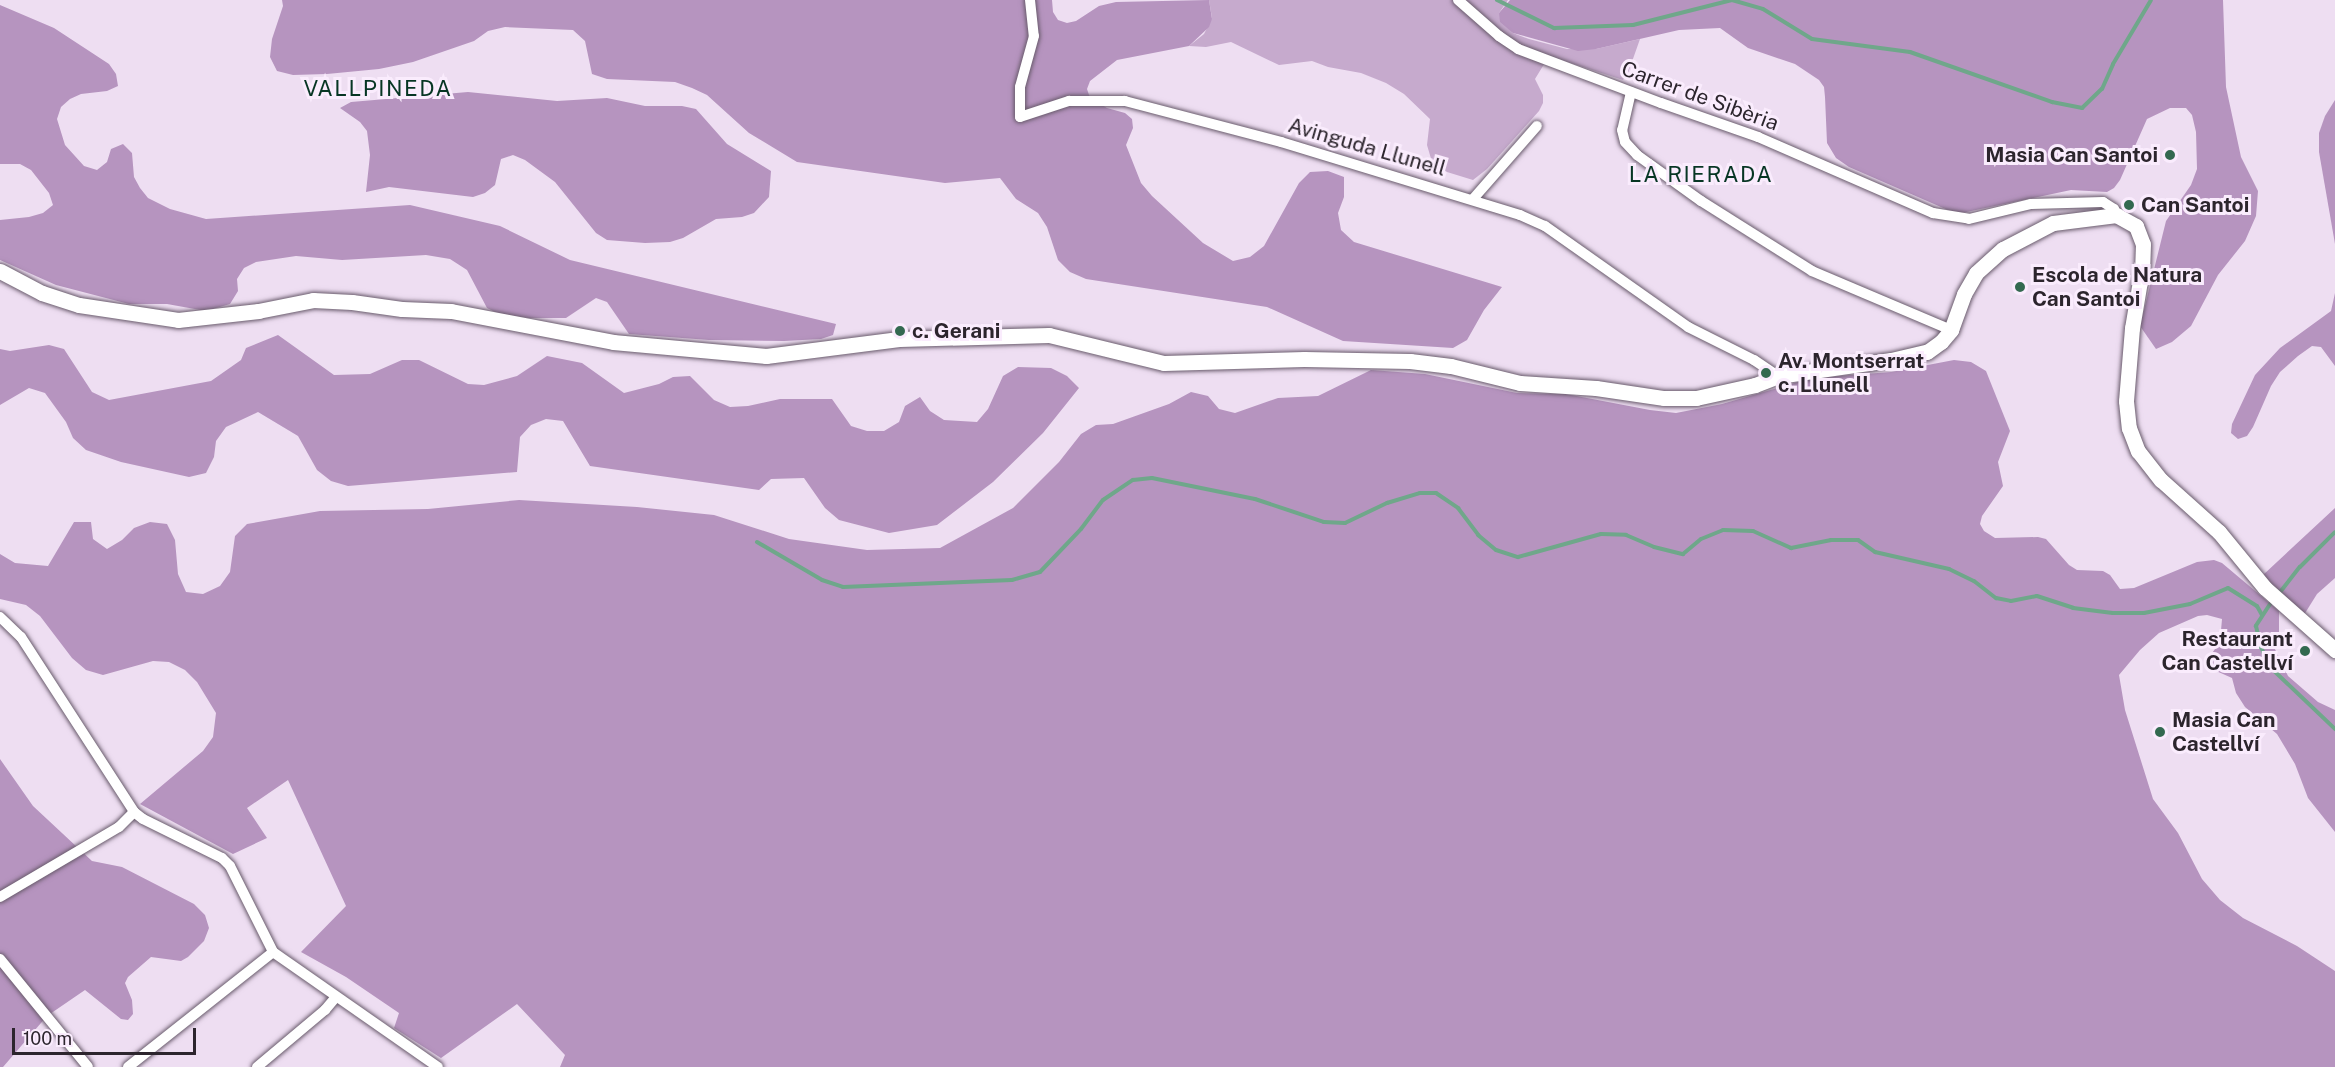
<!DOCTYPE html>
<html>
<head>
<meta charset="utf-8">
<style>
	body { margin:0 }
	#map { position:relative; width:2335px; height:1067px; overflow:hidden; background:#eedef2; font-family:"Public Sans",sans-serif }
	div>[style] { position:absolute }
	.green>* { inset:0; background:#c6aacd }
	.forest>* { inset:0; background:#b694bf }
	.stream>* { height:4px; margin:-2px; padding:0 2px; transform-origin:2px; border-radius:2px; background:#6fa78a }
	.roads { filter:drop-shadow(0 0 2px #695b6c) drop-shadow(0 0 2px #695b6c) }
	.street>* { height:10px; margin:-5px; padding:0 5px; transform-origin:5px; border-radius:5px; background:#fff }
	.secondary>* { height:15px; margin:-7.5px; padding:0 7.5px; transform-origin:7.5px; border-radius:7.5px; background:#fff }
	.dots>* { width:16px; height:16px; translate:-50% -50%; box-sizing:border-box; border:3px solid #faecfd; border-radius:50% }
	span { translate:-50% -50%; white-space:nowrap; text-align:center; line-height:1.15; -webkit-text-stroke:6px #faecfd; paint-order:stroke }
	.street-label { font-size:21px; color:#2c252d }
	.poi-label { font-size:21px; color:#2c252d; font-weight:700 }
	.right { translate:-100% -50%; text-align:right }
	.left { translate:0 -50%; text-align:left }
	.neighbourhood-label { font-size:22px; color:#073624; letter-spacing:1.5px }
	.scale { position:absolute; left:12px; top:1028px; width:184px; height:27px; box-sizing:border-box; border:3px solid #2c252d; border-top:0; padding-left:8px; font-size:18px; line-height:21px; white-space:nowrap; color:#2c252d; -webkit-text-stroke:4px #faecfd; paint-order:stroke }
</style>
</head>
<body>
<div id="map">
	<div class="green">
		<i style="clip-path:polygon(1209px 0,1508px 0,1499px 13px,1513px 33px,1529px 39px,1567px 49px,1596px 49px,1640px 39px,1628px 73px,1623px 80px,1549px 56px,1535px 79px,1543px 95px,1543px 103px,1539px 111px,1487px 169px,1473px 180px,1447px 172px,1432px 162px,1427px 145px,1430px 119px,1404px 94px,1386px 83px,1361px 73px,1328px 67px,1312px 61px,1279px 65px,1231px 42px,1206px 47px,1189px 46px,1204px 34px,1212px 18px)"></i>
	</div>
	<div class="forest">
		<i style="clip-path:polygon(282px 0,1052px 0,1053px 12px,1058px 20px,1067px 23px,1076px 21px,1099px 6px,1116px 2px,1209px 0,1212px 19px,1209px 27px,1189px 46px,1117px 60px,1090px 81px,1087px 89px,1090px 98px,1107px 108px,1125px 113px,1132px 119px,1133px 128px,1126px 145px,1141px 183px,1152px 196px,1203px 243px,1233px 261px,1250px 257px,1264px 246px,1299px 183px,1310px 172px,1328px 171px,1344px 177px,1344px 197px,1338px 213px,1341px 230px,1354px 242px,1502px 287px,1484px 310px,1467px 340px,1453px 348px,1343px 341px,1267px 307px,1086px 279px,1070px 272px,1058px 260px,1047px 227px,1038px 213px,1016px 199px,1000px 178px,945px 183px,797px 162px,749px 133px,707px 95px,692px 88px,675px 82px,607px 79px,592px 74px,585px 41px,573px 30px,505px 27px,488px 31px,474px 41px,413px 62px,379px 69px,327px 74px,293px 75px,277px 71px,270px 57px,272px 39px,283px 6px)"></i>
		<i style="clip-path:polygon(1510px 0,2223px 0,2226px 87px,2241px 157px,2258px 191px,2256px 216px,2245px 241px,2218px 275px,2191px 326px,2172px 342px,2156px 349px,2140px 326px,2166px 221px,2191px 185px,2197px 169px,2196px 132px,2192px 115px,2186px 108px,2170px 108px,2147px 119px,2120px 180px,2114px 188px,2107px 192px,2071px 190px,1957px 214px,1849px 167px,1836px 158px,1827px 143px,1825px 97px,1824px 87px,1819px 80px,1795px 64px,1748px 48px,1720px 28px,1679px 30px,1596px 49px,1578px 51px,1513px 33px,1500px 22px,1499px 13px)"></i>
		<i style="clip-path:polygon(0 5px,54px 28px,109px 64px,116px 74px,118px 86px,107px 91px,81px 94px,70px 99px,61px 107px,57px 119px,65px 145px,84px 166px,97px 170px,107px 162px,111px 149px,123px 144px,132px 153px,134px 177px,140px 188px,148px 198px,170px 209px,206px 219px,410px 205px,500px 226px,570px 260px,836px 324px,833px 335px,821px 339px,784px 341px,709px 340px,629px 334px,607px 302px,596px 298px,566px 318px,528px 318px,499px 314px,487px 308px,467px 270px,450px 259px,426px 255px,342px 260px,296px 256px,256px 262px,244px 268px,237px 279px,238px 291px,230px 304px,206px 311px,167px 304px,129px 304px,56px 285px,0 260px,0 220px,29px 217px,43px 213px,53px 205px,49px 193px,31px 170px,20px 164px,0 164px)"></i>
		<i style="clip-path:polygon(468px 92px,557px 101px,607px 98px,645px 106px,682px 106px,696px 109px,727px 144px,771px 171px,769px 197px,754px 213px,742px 217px,716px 219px,683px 238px,670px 242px,645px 243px,607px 240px,596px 233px,555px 182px,525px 160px,513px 155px,501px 159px,495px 185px,485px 193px,473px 197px,389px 187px,366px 192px,370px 155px,367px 131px,360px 122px,340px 108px,351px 102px)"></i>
		<i style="clip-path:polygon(2335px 100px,2335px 244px,2319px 152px,2319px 133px,2325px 116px)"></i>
		<i style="clip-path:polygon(2335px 293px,2335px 366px,2321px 347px,2312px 346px,2298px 356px,2280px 372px,2271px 386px,2253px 427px,2247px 436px,2238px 439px,2231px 433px,2232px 424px,2255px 375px,2280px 348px,2331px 311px)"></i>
		<i style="clip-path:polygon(278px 335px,334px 375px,370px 374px,402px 360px,419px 360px,468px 384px,484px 385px,517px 376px,547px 356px,582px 363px,624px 393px,659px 384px,673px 377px,690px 376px,714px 400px,730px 407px,748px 406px,780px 399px,832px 399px,851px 426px,867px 431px,884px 431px,899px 422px,905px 406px,920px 397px,930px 411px,944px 420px,977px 422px,988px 409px,1003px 376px,1018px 367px,1051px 368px,1067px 376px,1079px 388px,1043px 433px,993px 482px,937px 525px,889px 533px,839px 520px,825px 508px,804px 478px,771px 479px,759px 490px,590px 466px,563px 421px,546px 419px,531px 425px,520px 437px,517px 472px,348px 486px,331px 481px,317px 470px,298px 436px,258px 412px,226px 427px,216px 441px,214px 457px,206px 473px,189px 477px,121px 462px,86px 450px,73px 438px,66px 422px,45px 393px,29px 388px,0 405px,0 349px,10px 351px,49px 345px,64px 349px,92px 392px,109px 400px,211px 381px,241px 360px,246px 348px)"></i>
		<i style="clip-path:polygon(1954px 360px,1971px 362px,1986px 371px,2010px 431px,1998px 462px,2003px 486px,1982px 516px,1980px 524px,1984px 531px,1995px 538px,2038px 537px,2046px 539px,2069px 565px,2077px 570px,2103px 571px,2110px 575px,2120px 589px,2134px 588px,2197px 562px,2214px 560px,2222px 563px,2279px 611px,2279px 632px,2273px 645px,2288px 676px,2318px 702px,2335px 710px,2335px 832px,2308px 798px,2295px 764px,2277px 734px,2245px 707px,2236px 693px,2232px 678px,2214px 670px,2210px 656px,2220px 642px,2222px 619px,2207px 615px,2198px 616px,2159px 633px,2140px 650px,2119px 675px,2125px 710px,2153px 799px,2178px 833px,2202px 879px,2220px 900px,2243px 918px,2297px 946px,2335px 971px,2335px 1067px,560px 1067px,565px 1055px,517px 1004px,441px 1058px,394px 1028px,399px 1013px,346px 977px,301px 952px,346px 906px,288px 780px,247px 808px,267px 838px,233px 854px,140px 804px,203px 751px,213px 737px,216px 713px,197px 682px,185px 670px,169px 662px,153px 661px,103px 675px,86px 670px,72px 658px,40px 616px,26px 605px,0 599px,0 554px,15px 563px,48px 566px,74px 522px,91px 522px,93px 539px,107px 549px,122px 540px,134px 528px,150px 522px,167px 524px,175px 540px,178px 574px,186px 592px,203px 594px,220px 586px,230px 572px,235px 536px,247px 524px,320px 511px,428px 509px,519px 500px,637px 507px,714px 515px,789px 539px,867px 550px,940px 548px,1013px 508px,1059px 462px,1081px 434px,1096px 425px,1113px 424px,1169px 404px,1191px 392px,1208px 396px,1219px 409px,1235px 413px,1278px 398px,1318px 396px,1371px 370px,1425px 374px,1517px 393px,1566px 394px,1650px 410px,1676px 413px,1722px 404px,1812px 378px,1891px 372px)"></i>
		<i style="clip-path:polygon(2335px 508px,2335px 578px,2317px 594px,2302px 618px,2263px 575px)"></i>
		<i style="clip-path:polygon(0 759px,33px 806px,92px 861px,122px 867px,194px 904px,205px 915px,209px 928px,204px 941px,188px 957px,181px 961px,151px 957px,128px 977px,125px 983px,132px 1000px,133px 1014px,128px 1020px,121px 1019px,85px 990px,47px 1016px,3px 1067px,0 1067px)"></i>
	</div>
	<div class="stream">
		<i style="left:1497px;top:0;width:64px;rotate:26.2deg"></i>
		<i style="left:1554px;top:28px;width:79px;rotate:-2.2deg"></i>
		<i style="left:1633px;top:25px;width:102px;rotate:-14.2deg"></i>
		<i style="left:1732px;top:0;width:32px;rotate:16deg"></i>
		<i style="left:1763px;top:9px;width:57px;rotate:31.5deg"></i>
		<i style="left:1812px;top:39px;width:99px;rotate:7.6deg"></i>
		<i style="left:1910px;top:52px;width:151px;rotate:19.4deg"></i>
		<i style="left:2052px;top:102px;width:31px;rotate:11deg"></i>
		<i style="left:2082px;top:108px;width:28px;rotate:-44deg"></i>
		<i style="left:2102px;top:89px;width:27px;rotate:-66deg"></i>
		<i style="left:2113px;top:64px;width:74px;rotate:-59.3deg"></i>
		<i style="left:757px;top:542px;width:75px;rotate:30.3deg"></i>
		<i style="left:822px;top:580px;width:22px;rotate:18deg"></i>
		<i style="left:843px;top:587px;width:169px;rotate:-2.4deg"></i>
		<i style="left:1012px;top:580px;width:29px;rotate:-16deg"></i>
		<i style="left:1040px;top:572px;width:59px;rotate:-46.4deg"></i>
		<i style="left:1081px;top:529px;width:36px;rotate:-53deg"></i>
		<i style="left:1103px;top:500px;width:36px;rotate:-34deg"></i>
		<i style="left:1133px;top:480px;width:19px;rotate:-6deg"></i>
		<i style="left:1152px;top:478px;width:105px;rotate:11.5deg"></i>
		<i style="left:1255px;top:499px;width:73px;rotate:18.4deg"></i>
		<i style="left:1324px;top:522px;width:21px;rotate:3deg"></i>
		<i style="left:1345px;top:523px;width:47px;rotate:-25.5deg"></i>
		<i style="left:1387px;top:503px;width:34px;rotate:-17deg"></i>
		<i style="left:1420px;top:493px;width:16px"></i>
		<i style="left:1436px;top:493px;width:27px;rotate:34deg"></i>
		<i style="left:1458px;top:508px;width:34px;rotate:53deg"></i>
		<i style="left:1478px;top:535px;width:23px;rotate:40deg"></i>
		<i style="left:1496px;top:550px;width:23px;rotate:18deg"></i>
		<i style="left:1518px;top:557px;width:86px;rotate:-15.5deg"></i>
		<i style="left:1601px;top:534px;width:25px;rotate:2deg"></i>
		<i style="left:1626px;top:535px;width:30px;rotate:23deg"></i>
		<i style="left:1654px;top:547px;width:30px;rotate:14deg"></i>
		<i style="left:1683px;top:554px;width:23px;rotate:-40deg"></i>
		<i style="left:1701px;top:539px;width:24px;rotate:-22deg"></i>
		<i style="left:1723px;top:530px;width:30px;rotate:2deg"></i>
		<i style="left:1753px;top:531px;width:42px;rotate:24.1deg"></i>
		<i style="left:1791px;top:548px;width:41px;rotate:-11.3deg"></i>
		<i style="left:1831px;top:540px;width:27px"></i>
		<i style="left:1858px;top:540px;width:21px;rotate:35deg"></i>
		<i style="left:1875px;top:552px;width:76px;rotate:12.9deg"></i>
		<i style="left:1949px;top:569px;width:28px;rotate:26deg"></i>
		<i style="left:1974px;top:581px;width:28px;rotate:38deg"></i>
		<i style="left:1996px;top:598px;width:15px;rotate:11deg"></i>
		<i style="left:2011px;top:601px;width:26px;rotate:-11deg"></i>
		<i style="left:2037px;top:596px;width:38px;rotate:18deg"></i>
		<i style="left:2073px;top:608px;width:40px;rotate:7.1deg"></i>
		<i style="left:2113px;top:613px;width:31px"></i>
		<i style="left:2144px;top:613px;width:47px;rotate:-11.1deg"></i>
		<i style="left:2190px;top:604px;width:41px;rotate:-22.8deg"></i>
		<i style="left:2228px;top:588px;width:34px;rotate:32deg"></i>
		<i style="left:2257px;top:606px;width:10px;rotate:61deg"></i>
		<i style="left:2277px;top:596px;width:37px;rotate:-52deg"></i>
		<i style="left:2300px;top:567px;width:49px;rotate:-45deg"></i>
		<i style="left:2272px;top:601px;width:30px;rotate:123deg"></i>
		<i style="left:2256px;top:626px;width:22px;rotate:77deg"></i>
		<i style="left:2261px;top:647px;width:22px;rotate:66deg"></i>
		<i style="left:2270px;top:667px;width:90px;rotate:43.6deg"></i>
	</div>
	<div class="roads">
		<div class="street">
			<i style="left:1030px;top:0;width:36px;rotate:84deg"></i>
			<i style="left:1034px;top:36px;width:53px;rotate:105.4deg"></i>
			<i style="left:1020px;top:87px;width:30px;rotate:90deg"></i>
			<i style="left:1020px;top:117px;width:52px;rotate:-18.1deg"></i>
			<i style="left:1069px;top:101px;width:56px"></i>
			<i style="left:1125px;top:101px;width:161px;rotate:14.7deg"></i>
			<i style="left:1281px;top:142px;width:250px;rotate:17deg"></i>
			<i style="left:1520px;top:215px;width:27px;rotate:24deg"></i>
			<i style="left:1545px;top:226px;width:175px;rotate:35.2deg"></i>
			<i style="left:1688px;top:327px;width:74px;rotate:26.6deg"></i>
			<i style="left:1754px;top:360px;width:29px;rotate:34deg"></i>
			<i style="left:1458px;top:0;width:55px;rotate:41.3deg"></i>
			<i style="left:1499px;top:36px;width:23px;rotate:34deg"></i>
			<i style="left:1518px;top:49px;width:153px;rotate:20.7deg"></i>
			<i style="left:1661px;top:103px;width:103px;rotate:19.3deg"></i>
			<i style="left:1758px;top:137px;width:191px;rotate:23.5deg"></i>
			<i style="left:1933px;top:213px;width:36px;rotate:9deg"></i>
			<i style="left:1969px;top:219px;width:64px;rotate:-13.6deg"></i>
			<i style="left:2031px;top:204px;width:72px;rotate:-1.6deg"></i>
			<i style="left:2103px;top:202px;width:13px;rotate:32deg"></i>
			<i style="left:2114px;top:209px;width:6px;rotate:72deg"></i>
			<i style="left:1631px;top:92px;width:39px;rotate:103deg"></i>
			<i style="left:1622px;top:130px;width:12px;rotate:76deg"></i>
			<i style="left:1625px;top:142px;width:18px;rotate:47deg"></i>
			<i style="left:1637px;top:155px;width:79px;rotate:35.7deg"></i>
			<i style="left:1701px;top:201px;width:131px;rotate:32.2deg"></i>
			<i style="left:1812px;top:271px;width:151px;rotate:23deg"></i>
			<i style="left:1473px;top:199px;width:97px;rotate:-48.8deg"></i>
			<i style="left:0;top:617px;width:29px;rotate:44deg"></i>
			<i style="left:21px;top:637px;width:208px;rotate:57.1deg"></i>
			<i style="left:134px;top:812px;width:11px;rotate:38deg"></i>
			<i style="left:143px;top:819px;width:88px;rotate:26.3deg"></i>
			<i style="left:222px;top:858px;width:11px;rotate:45deg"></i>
			<i style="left:230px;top:866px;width:96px;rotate:63.4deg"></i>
			<i style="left:273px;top:952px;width:201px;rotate:34.9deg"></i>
			<i style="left:0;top:897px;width:138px;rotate:-30.5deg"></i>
			<i style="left:119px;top:827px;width:21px;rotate:-45deg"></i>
			<i style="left:0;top:959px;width:139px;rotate:50.8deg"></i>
			<i style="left:128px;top:1067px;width:185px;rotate:-38.4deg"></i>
			<i style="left:257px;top:1067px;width:89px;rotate:-40deg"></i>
			<i style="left:325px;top:1010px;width:17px;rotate:-50deg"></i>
		</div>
		<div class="secondary">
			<i style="left:0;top:271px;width:47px;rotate:27.6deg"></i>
			<i style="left:42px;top:293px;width:39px;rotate:18deg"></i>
			<i style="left:79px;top:305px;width:100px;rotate:8.6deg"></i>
			<i style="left:178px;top:320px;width:81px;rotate:-6.4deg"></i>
			<i style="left:258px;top:311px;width:56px;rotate:-11.3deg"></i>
			<i style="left:313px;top:300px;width:39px;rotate:3deg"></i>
			<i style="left:352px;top:302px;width:50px;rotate:8deg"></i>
			<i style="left:402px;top:309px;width:49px;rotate:2.3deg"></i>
			<i style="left:451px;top:311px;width:165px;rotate:10.8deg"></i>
			<i style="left:613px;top:342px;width:154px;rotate:5.2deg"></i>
			<i style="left:766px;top:356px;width:134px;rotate:-7.3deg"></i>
			<i style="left:899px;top:339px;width:150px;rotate:-1.5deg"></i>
			<i style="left:1049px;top:335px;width:118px;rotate:13.7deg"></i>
			<i style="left:1164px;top:363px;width:140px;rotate:-1.6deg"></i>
			<i style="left:1304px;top:359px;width:106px;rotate:1.1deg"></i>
			<i style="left:1410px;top:361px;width:41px;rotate:7deg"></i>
			<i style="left:1451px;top:366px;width:71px;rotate:13.8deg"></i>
			<i style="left:1520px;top:383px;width:76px;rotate:3.8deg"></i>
			<i style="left:1596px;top:388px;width:69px;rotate:8.4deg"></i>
			<i style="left:1664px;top:398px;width:32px"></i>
			<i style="left:1696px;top:398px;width:60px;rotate:-12.4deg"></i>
			<i style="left:1755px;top:385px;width:25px;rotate:-21deg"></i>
			<i style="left:1778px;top:376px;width:114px;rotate:-8.1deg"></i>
			<i style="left:1891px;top:360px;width:37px;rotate:-13deg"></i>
			<i style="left:1927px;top:352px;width:17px;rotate:-36deg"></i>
			<i style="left:1941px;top:342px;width:16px;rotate:-50deg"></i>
			<i style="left:1951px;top:330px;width:38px;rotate:-70deg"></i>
			<i style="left:1964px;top:294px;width:24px;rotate:-60deg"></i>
			<i style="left:1976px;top:273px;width:36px;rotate:-42deg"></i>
			<i style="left:2003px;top:249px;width:56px;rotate:-27.5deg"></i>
			<i style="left:2053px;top:223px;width:64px;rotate:-7.2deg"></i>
			<i style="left:2116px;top:215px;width:23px;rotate:29deg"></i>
			<i style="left:2136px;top:226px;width:19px;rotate:69deg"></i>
			<i style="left:2143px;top:244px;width:25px;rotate:92deg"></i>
			<i style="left:2142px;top:269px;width:60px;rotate:99.6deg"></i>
			<i style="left:2132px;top:328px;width:73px;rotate:94.7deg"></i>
			<i style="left:2126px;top:401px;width:27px;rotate:84deg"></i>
			<i style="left:2129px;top:428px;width:25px;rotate:69deg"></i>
			<i style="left:2138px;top:451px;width:37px;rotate:52deg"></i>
			<i style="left:2161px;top:480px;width:78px;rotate:41.9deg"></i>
			<i style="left:2219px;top:532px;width:72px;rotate:50.6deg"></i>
			<i style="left:2265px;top:588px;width:94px;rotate:41.5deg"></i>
		</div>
	</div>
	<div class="dots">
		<i style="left:2170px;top:155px;background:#336950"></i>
		<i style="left:2129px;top:205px;background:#336950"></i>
		<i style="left:2020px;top:287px;background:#336950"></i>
		<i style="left:900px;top:331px;background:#336950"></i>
		<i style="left:1766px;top:373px;background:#336950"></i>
		<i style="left:2305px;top:651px;background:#336950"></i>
		<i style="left:2160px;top:732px;background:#336950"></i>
	</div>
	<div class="street-label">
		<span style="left:1700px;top:96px;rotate:20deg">Carrer de Sibèria</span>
		<span style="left:1367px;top:147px;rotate:16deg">Avinguda Llunell</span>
	</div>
	<div class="poi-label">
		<span class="right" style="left:2158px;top:155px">Masia Can Santoi</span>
		<span class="left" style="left:2141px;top:205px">Can Santoi</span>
		<span class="left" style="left:2032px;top:287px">Escola de Natura<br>Can Santoi</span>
		<span class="left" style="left:912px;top:331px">c. Gerani</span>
		<span class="left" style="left:1778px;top:373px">Av. Montserrat<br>c. Llunell</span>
		<span class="right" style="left:2293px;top:651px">Restaurant<br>Can Castellví</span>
		<span class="left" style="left:2172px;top:732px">Masia Can<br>Castellví</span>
	</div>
	<div class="neighbourhood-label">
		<span style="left:378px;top:89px">VALLPINEDA</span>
		<span style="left:1701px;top:175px">LA RIERADA</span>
	</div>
	<div class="scale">100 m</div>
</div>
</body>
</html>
